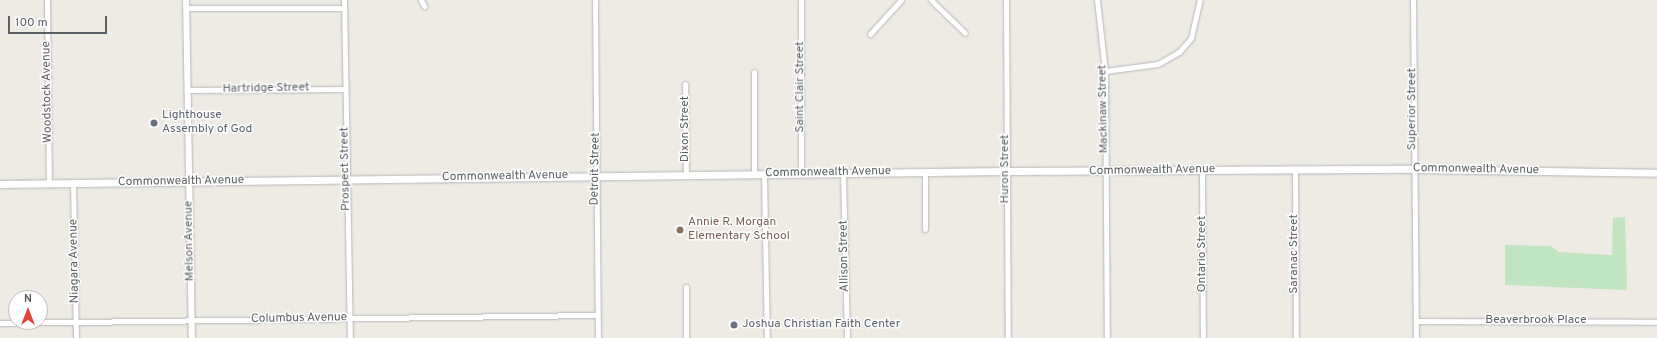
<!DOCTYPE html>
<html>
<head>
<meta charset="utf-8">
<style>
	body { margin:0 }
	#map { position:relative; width:1657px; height:338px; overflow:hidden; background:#edebe3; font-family:Overpass,sans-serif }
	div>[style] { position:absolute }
	.green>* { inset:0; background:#c1e4c1 }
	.roads { filter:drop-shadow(0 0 1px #b4b6ba) drop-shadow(0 0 1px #b4b6ba) }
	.minor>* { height:5px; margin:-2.5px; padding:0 2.5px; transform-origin:2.5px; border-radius:2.5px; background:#fff }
	.tertiary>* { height:6px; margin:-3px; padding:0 3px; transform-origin:3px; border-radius:3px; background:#fff }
	.secondary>* { height:7px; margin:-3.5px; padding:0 3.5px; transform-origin:3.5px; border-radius:3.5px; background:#fff }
	.dots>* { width:11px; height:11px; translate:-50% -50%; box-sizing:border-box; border:2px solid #fff; border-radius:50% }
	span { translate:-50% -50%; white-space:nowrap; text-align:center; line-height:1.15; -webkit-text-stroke:3px #fff; paint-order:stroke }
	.street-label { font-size:12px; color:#5c5f63 }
	.worship-label { font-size:12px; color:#5b616d }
	.left { translate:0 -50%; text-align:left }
	.education-label { font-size:12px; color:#785e54 }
	.north { position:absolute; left:8px; top:290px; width:40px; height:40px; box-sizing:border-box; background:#fff; border:1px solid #bebfc1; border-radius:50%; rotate:0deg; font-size:11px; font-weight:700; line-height:16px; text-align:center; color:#5c5f63 }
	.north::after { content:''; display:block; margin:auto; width:14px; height:18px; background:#e04337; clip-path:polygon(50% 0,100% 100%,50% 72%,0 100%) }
	.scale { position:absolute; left:8px; top:16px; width:99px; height:18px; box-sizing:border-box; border:2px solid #5c5f63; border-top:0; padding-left:5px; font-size:12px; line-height:14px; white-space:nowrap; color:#5c5f63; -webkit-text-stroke:3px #fff; paint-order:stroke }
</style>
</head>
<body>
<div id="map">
	<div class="green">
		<i style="clip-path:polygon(1625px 217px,1627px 290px,1505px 285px,1505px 245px,1551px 246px,1559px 252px,1612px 255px,1613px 218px)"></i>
	</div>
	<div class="roads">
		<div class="minor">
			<i style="left:47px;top:0;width:183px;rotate:89.4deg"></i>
			<i style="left:344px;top:0;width:338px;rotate:89deg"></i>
			<i style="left:421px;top:0;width:7px;rotate:63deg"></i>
			<i style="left:595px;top:0;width:338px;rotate:89.5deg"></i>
			<i style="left:801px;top:0;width:173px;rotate:90deg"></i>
			<i style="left:931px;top:0;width:47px;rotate:44.1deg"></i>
			<i style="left:1006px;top:0;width:338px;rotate:89.7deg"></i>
			<i style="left:1097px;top:0;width:71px;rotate:83.6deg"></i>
			<i style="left:1105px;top:71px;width:267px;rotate:89.6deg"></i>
			<i style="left:1413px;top:0;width:338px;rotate:89.5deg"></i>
			<i style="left:186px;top:8px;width:158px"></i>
			<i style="left:870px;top:34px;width:46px;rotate:-47.6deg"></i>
			<i style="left:1105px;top:71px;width:53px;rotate:-7.5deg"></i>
			<i style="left:1158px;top:64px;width:24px;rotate:-30deg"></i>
			<i style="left:1179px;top:52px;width:18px;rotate:-49deg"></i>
			<i style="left:1191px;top:38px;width:39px;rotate:-77deg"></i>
			<i style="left:685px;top:84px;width:91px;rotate:89.4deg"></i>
			<i style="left:188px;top:90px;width:157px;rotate:-0.4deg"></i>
			<i style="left:1202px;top:170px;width:168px;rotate:89.7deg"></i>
			<i style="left:1295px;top:170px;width:168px;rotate:89.7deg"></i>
			<i style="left:843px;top:173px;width:165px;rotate:88.6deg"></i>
			<i style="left:754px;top:174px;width:102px;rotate:-90deg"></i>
			<i style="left:764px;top:174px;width:164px;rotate:89deg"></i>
			<i style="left:73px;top:183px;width:155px;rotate:88.9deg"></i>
			<i style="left:925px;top:229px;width:57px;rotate:-90deg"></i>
			<i style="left:686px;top:287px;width:51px;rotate:90deg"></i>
			<i style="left:1416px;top:321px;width:241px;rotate:0.2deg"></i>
			<i style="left:0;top:323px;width:597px;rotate:-0.77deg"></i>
		</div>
		<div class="tertiary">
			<i style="left:186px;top:0;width:338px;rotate:89deg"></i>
		</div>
		<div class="secondary">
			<i style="left:0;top:184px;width:1006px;rotate:-0.74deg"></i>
			<i style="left:1006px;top:171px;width:407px;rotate:-0.3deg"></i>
			<i style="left:1413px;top:169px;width:244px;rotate:0.9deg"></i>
		</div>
	</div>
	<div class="dots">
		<i style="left:154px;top:123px;background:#6b7280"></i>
		<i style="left:680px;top:230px;background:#8d6e63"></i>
		<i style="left:734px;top:325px;background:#6b7280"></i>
	</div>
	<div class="street-label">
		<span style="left:801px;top:87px;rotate:-90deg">Saint Clair Street</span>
		<span style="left:266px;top:89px;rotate:-1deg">Hartridge Street</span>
		<span style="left:48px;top:92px;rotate:-91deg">Woodstock Avenue</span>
		<span style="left:1104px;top:109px;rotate:-91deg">Mackinaw Street</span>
		<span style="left:1413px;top:109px;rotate:-90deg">Superior Street</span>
		<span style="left:686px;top:129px;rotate:-90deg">Dixon Street</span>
		<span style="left:346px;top:169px;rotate:-91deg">Prospect Street</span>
		<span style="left:596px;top:169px;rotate:-89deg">Detroit Street</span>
		<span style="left:1006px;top:169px;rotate:-90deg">Huron Street</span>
		<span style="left:1476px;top:170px;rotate:1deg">Commonwealth Avenue</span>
		<span style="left:1152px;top:171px;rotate:-1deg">Commonwealth Avenue</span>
		<span style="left:828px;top:173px;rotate:-1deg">Commonwealth Avenue</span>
		<span style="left:505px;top:177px;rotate:-1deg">Commonwealth Avenue</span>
		<span style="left:181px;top:182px;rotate:-1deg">Commonwealth Avenue</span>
		<span style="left:190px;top:241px;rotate:-91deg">Melson Avenue</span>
		<span style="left:1203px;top:254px;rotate:-90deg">Ontario Street</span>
		<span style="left:1295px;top:254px;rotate:-90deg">Saranac Street</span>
		<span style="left:845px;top:256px;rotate:-91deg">Allison Street</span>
		<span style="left:75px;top:261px;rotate:-91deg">Niagara Avenue</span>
		<span style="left:299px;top:319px;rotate:-1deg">Columbus Avenue</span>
		<span style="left:1536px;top:321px">Beaverbrook Place</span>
	</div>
	<div class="worship-label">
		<span class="left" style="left:162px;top:123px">Lighthouse<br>Assembly of God</span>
		<span class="left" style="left:742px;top:325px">Joshua Christian Faith Center</span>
	</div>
	<div class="education-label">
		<span class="left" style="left:688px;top:230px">Annie R. Morgan<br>Elementary School</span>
	</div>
	<div class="north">N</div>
	<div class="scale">100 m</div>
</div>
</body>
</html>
